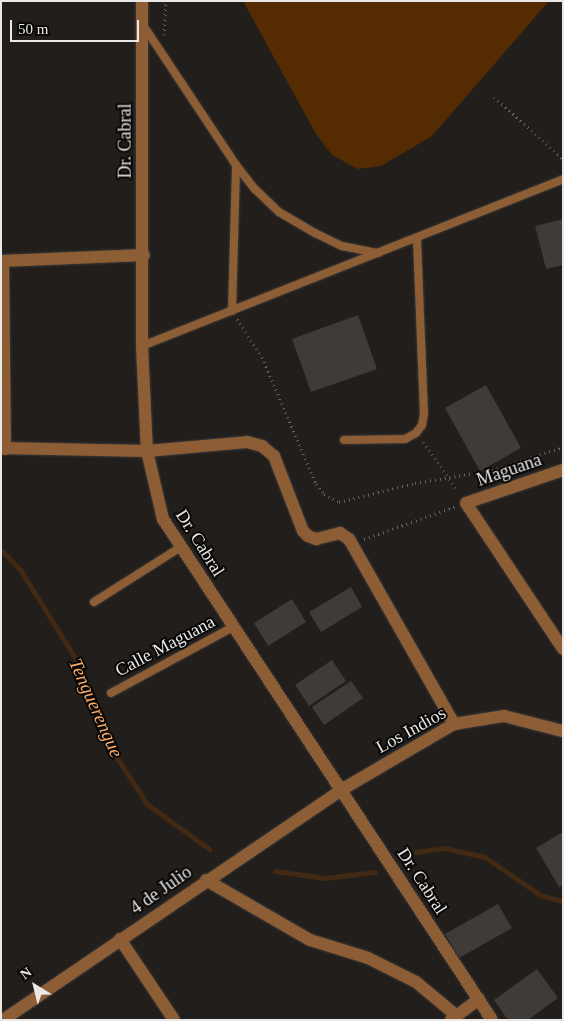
<!DOCTYPE html>
<html>
<head>
<meta charset="utf-8">
<style>
	body { margin:0 }
	#map { position:relative; width:564px; height:1021px; overflow:hidden; background:#211e1c; font-family:Georgia,serif }
	div>[style] { position:absolute }
	.green>* { inset:0; background:#552c01 }
	.stream>* { height:5px; margin:-2.5px; padding:0 2.5px; transform-origin:2.5px; border-radius:2.5px; background:#422913 }
	.building>* { inset:0; background:#3e3b39 }
	.path>* { height:3px; margin-top:-1.5px; transform-origin:0; background:repeating-linear-gradient(90deg,#676563 0 1px,transparent 0 5px) }
	.roads { filter:drop-shadow(0 0 1px #3d3a38) drop-shadow(0 0 1px #3d3a38) }
	.service>* { height:8px; margin:-4px; padding:0 4px; transform-origin:4px; border-radius:4px; background:#8d5d35 }
	.minor>* { height:12px; margin:-6px; padding:0 6px; transform-origin:6px; border-radius:6px; background:#8d5d35 }
	.tertiary>* { height:12px; margin:-6px; padding:0 6px; transform-origin:6px; border-radius:6px; background:#8d5d35 }
	span { translate:-50% -50%; white-space:nowrap; text-align:center; line-height:1.15; -webkit-text-stroke:4px #090807; paint-order:stroke }
	.street-label { font-size:18px; color:#eae8e6 }
	.water-label { font-size:19px; color:#fcac69; font-style:italic }
	.frame { position:absolute; inset:0; border:2px solid #eae8e6; pointer-events:none }
	.north { position:absolute; left:10px; top:961px; width:50px; height:50px; -webkit-text-stroke:4px #090807; paint-order:stroke; rotate:324deg; font-size:14px; font-weight:700; line-height:20px; text-align:center; color:#eae8e6 }
	.north::after { content:''; display:block; margin:auto; width:18px; height:22px; background:#eae8e6; clip-path:polygon(50% 0,100% 100%,50% 72%,0 100%) }
	.scale { position:absolute; left:10px; top:20px; width:129px; height:22px; box-sizing:border-box; border:2px solid #eae8e6; border-top:0; padding-left:6px; font-size:15px; line-height:18px; white-space:nowrap; color:#eae8e6; -webkit-text-stroke:4px #090807; paint-order:stroke }
</style>
</head>
<body>
<div id="map">
	<div class="green">
		<i style="clip-path:polygon(243px 1px,549px 1px,432px 136px,381px 166px,358px 169px,332px 155px,316px 134px)"></i>
	</div>
	<div class="stream">
		<i style="left:1px;top:550px;width:29px;rotate:46deg"></i>
		<i style="left:21px;top:571px;width:106px;rotate:58.1deg"></i>
		<i style="left:77px;top:661px;width:96px;rotate:68.5deg"></i>
		<i style="left:112px;top:750px;width:64px;rotate:57.1deg"></i>
		<i style="left:147px;top:804px;width:77px;rotate:36deg"></i>
		<i style="left:416px;top:852px;width:28px;rotate:-8deg"></i>
		<i style="left:444px;top:848px;width:42px;rotate:12.4deg"></i>
		<i style="left:485px;top:857px;width:67px;rotate:34.6deg"></i>
		<i style="left:540px;top:895px;width:24px;rotate:15deg"></i>
		<i style="left:275px;top:871px;width:50px;rotate:8deg"></i>
		<i style="left:325px;top:878px;width:50px;rotate:-6.8deg"></i>
	</div>
	<div class="building">
		<i style="clip-path:polygon(563px 219px,563px 265px,546px 269px,535px 226px)"></i>
		<i style="clip-path:polygon(358px 315px,377px 369px,311px 392px,292px 339px)"></i>
		<i style="clip-path:polygon(486px 385px,521px 448px,480px 471px,445px 408px)"></i>
		<i style="clip-path:polygon(351px 587px,362px 607px,321px 632px,309px 612px)"></i>
		<i style="clip-path:polygon(292px 599px,306px 622px,268px 646px,254px 623px)"></i>
		<i style="clip-path:polygon(332px 660px,346px 681px,309px 706px,295px 685px)"></i>
		<i style="clip-path:polygon(351px 681px,363px 698px,324px 725px,312px 707px)"></i>
		<i style="clip-path:polygon(563px 832px,563px 885px,559px 887px,536px 848px)"></i>
		<i style="clip-path:polygon(498px 904px,512px 928px,459px 958px,445px 934px)"></i>
		<i style="clip-path:polygon(537px 969px,558px 998px,528px 1020px,508px 1020px,494px 1000px)"></i>
	</div>
	<div class="path">
		<i style="left:164px;top:35px;width:34px;rotate:-87deg"></i>
		<i style="left:494px;top:97px;width:93px;rotate:41.9deg"></i>
		<i style="left:237px;top:319px;width:45px;rotate:56.7deg"></i>
		<i style="left:262px;top:357px;width:138px;rotate:67deg"></i>
		<i style="left:316px;top:484px;width:13px;rotate:51deg"></i>
		<i style="left:324px;top:494px;width:17px;rotate:28deg"></i>
		<i style="left:339px;top:502px;width:78px;rotate:-14deg"></i>
		<i style="left:415px;top:483px;width:78px;rotate:-9.6deg"></i>
		<i style="left:492px;top:470px;width:75px;rotate:-17.9deg"></i>
		<i style="left:423px;top:442px;width:60px;rotate:54.5deg"></i>
		<i style="left:364px;top:539px;width:96px;rotate:-19.6deg"></i>
	</div>
	<div class="roads">
		<div class="service">
			<i style="left:143px;top:25px;width:168px;rotate:56.4deg"></i>
			<i style="left:236px;top:165px;width:31px;rotate:52deg"></i>
			<i style="left:255px;top:189px;width:33px;rotate:44deg"></i>
			<i style="left:279px;top:212px;width:42px;rotate:30.3deg"></i>
			<i style="left:315px;top:233px;width:30px;rotate:26deg"></i>
			<i style="left:342px;top:246px;width:37px;rotate:11deg"></i>
			<i style="left:232px;top:311px;width:146px;rotate:-88.4deg"></i>
			<i style="left:142px;top:346px;width:453px;rotate:-21.6deg"></i>
			<i style="left:344px;top:440px;width:61px;rotate:-0.9deg"></i>
			<i style="left:405px;top:439px;width:13px;rotate:-29deg"></i>
			<i style="left:416px;top:433px;width:10px;rotate:-53deg"></i>
			<i style="left:422px;top:425px;width:11px;rotate:-80deg"></i>
			<i style="left:424px;top:414px;width:176px;rotate:-92.3deg"></i>
			<i style="left:94px;top:602px;width:103px;rotate:-32.3deg"></i>
			<i style="left:111px;top:693px;width:139px;rotate:-28.4deg"></i>
		</div>
		<div class="minor">
			<i style="left:1px;top:261px;width:143px;rotate:-2.4deg"></i>
			<i style="left:3px;top:261px;width:188px;rotate:89.4deg"></i>
			<i style="left:1px;top:448px;width:146px;rotate:1.2deg"></i>
			<i style="left:147px;top:451px;width:100px;rotate:-5.1deg"></i>
			<i style="left:247px;top:442px;width:16px;rotate:15deg"></i>
			<i style="left:262px;top:446px;width:16px;rotate:40deg"></i>
			<i style="left:274px;top:456px;width:80px;rotate:68.9deg"></i>
			<i style="left:303px;top:531px;width:7px;rotate:45deg"></i>
			<i style="left:308px;top:536px;width:9px;rotate:21deg"></i>
			<i style="left:316px;top:539px;width:25px;rotate:-14deg"></i>
			<i style="left:340px;top:533px;width:11px;rotate:34deg"></i>
			<i style="left:349px;top:539px;width:213px;rotate:60.4deg"></i>
			<i style="left:563px;top:470px;width:102px;rotate:161.2deg"></i>
			<i style="left:466px;top:503px;width:175px;rotate:56.4deg"></i>
			<i style="left:206px;top:880px;width:120px;rotate:30deg"></i>
			<i style="left:310px;top:940px;width:61px;rotate:17.2deg"></i>
			<i style="left:368px;top:958px;width:54px;rotate:26.6deg"></i>
			<i style="left:416px;top:982px;width:53px;rotate:39.7deg"></i>
			<i style="left:120px;top:939px;width:97px;rotate:56.3deg"></i>
			<i style="left:3px;top:1020px;width:409px;rotate:-34.2deg"></i>
			<i style="left:341px;top:790px;width:131px;rotate:-30.3deg"></i>
			<i style="left:454px;top:724px;width:51px;rotate:-9.1deg"></i>
			<i style="left:504px;top:716px;width:61px;rotate:14.3deg"></i>
			<i style="left:451px;top:1020px;width:35px;rotate:-37deg"></i>
		</div>
		<div class="tertiary">
			<i style="left:142px;top:1px;width:345px;rotate:90deg"></i>
			<i style="left:142px;top:346px;width:105px;rotate:87.3deg"></i>
			<i style="left:147px;top:451px;width:70px;rotate:76.8deg"></i>
			<i style="left:163px;top:519px;width:599px;rotate:56.71deg"></i>
		</div>
	</div>
	<div class="street-label">
		<span style="left:125px;top:141px;rotate:-90deg">Dr. Cabral</span>
		<span style="left:509px;top:470px;rotate:-19deg">Maguana</span>
		<span style="left:200px;top:543px;rotate:58deg">Dr. Cabral</span>
		<span style="left:165px;top:646px;rotate:-28deg">Calle Maguana</span>
		<span style="left:411px;top:730px;rotate:-29deg">Los Indios</span>
		<span style="left:422px;top:881px;rotate:57deg">Dr. Cabral</span>
		<span style="left:161px;top:890px;rotate:-35deg">4 de Julio</span>
	</div>
	<div class="water-label">
		<span style="left:96px;top:708px;rotate:66deg">Tenguerengue</span>
	</div>
	<div class="frame"></div>
	<div class="north">N</div>
	<div class="scale">50 m</div>
</div>
</body>
</html>
